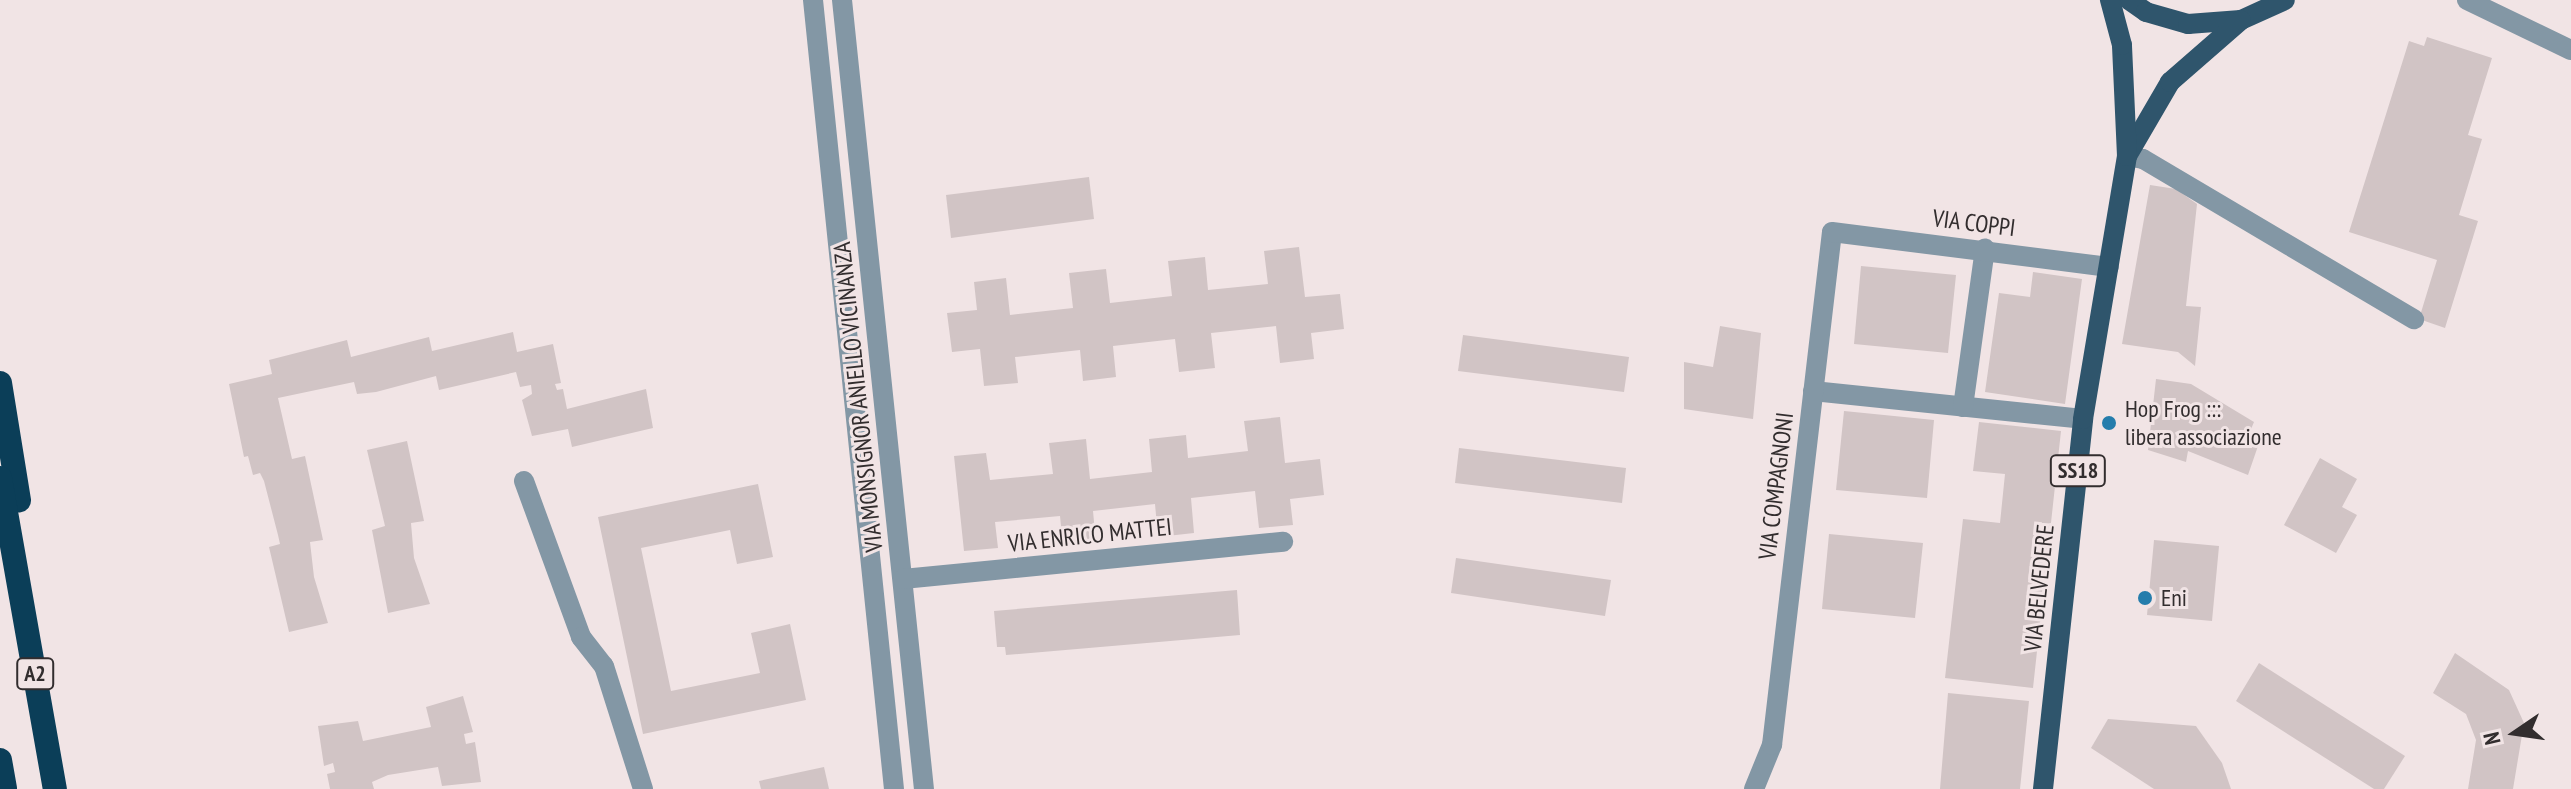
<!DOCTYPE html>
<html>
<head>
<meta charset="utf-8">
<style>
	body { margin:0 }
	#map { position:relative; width:2571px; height:789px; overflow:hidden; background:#f1e4e5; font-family:"PT Sans Narrow",sans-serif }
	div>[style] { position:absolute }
	.building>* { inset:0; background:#d1c4c5 }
	.minor>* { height:20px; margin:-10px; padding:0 10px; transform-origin:10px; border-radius:10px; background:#8397a5 }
	.major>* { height:20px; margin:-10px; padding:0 10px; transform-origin:10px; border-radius:10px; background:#2f556c }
	.highway>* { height:24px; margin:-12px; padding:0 12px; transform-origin:12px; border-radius:12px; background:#0b3e58 }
	.dots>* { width:22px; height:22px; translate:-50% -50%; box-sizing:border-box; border:4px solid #f1e4e5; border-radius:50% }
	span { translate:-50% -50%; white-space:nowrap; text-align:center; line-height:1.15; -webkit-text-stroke:6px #f1e4e5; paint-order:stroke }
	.shield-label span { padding:2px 6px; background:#f1e4e5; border:2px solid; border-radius:6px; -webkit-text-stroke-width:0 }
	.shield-label { font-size:22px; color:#322d2e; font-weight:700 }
	.street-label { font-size:24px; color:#322d2e }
	.poi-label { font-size:24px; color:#322d2e }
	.left { translate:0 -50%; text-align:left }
	.north { position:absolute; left:2475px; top:693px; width:80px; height:80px; -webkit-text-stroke:6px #f1e4e5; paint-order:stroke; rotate:257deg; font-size:22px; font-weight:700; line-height:32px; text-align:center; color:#322d2e }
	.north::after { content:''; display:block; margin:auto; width:28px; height:36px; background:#322d2e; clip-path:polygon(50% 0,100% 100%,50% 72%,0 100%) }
</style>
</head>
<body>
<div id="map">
	<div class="building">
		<i style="clip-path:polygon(2427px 37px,2492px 58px,2468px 135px,2482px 139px,2459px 215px,2478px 221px,2445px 328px,2419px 319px,2437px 260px,2349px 232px,2409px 41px,2424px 46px)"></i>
		<i style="clip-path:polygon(1089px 177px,1094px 219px,951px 238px,946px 195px)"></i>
		<i style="clip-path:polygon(2150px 185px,2176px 189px,2197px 204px,2186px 306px,2201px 307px,2195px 366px,2178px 352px,2122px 344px)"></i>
		<i style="clip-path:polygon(1299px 247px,1305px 297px,1340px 294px,1344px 329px,1311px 333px,1314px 359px,1280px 363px,1276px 326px,1211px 333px,1215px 368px,1179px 372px,1175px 339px,1113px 346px,1116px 377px,1083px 381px,1080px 350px,1015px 357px,1018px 383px,984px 386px,980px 349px,952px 352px,947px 313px,977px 310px,974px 282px,1006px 278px,1010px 315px,1073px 308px,1069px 273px,1106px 269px,1110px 303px,1172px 296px,1168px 261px,1205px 257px,1208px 290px,1268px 284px,1264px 251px)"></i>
		<i style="clip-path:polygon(1861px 266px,1956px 275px,1948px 353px,1854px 344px)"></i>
		<i style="clip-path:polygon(2033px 272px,2082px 279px,2065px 404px,1985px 392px,1999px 293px,2030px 297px)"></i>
		<i style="clip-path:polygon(1720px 326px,1761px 333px,1753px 419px,1684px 409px,1684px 362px,1713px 367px)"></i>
		<i style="clip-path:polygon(513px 332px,517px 352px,553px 344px,561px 383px,555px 384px,557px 390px,563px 389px,567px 409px,646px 389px,653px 428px,572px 447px,568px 429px,532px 436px,522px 400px,532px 394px,531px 385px,520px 387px,516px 372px,439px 390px,436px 376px,376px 392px,357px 394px,354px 382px,278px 398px,292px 459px,305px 456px,323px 540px,310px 542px,314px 577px,328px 623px,289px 632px,269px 547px,280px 544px,278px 535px,264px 481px,260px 473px,253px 475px,248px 456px,244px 457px,229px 384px,272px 374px,269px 360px,347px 340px,351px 357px,429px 337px,432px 351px)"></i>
		<i style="clip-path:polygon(1463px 335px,1629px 357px,1624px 392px,1458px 371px)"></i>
		<i style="clip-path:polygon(2156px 379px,2191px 384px,2254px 422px,2246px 441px,2258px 446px,2248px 475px,2188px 451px,2186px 462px,2148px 450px)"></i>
		<i style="clip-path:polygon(1844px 411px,1934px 420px,1927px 498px,1836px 490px)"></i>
		<i style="clip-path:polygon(1280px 417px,1285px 463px,1320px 459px,1324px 495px,1290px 499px,1293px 525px,1259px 528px,1255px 491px,1191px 498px,1194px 533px,1158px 537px,1155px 504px,1093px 511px,1096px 543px,1063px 546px,1060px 516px,995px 522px,998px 548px,964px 551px,954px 456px,986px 453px,990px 480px,1053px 474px,1049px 443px,1086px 439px,1090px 479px,1152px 472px,1149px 439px,1186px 435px,1188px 458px,1248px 451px,1244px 421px)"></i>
		<i style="clip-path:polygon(1979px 422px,2061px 431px,2033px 688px,1945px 678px,1963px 519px,2000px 523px,2005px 474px,1973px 471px)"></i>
		<i style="clip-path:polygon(407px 441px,424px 521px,411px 523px,414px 558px,430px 604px,388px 613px,372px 530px,385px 526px,367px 450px)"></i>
		<i style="clip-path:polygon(1459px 448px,1626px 468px,1622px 503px,1455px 483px)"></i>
		<i style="clip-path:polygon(2320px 458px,2357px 479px,2342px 507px,2357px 515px,2336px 553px,2284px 525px)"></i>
		<i style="clip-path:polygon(758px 484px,773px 557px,737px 564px,730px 530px,641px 548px,671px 691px,760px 673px,751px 633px,790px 624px,806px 700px,643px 734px,598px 517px)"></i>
		<i style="clip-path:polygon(1829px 534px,1923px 543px,1915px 618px,1822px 609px)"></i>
		<i style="clip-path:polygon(2154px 540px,2219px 546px,2212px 621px,2147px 615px)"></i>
		<i style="clip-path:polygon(1456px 558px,1611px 580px,1605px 616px,1451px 593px)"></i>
		<i style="clip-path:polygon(1237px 590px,1240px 635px,1006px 655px,1005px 647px,997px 647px,994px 611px)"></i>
		<i style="clip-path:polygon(2455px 653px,2509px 690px,2524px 723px,2513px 789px,2468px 789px,2476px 740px,2466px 714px,2433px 693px)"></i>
		<i style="clip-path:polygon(2259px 663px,2405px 756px,2384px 789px,2374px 789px,2236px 701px)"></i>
		<i style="clip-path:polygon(1948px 693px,2029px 701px,2020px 789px,1940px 789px)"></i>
		<i style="clip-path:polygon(463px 696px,473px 732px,464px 734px,466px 744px,475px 742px,481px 782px,442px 786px,438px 767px,388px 775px,372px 782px,374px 789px,330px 789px,327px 774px,335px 772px,333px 763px,324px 766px,318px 726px,358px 721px,363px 741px,431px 727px,426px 707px)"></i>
		<i style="clip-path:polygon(2108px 719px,2196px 726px,2222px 763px,2231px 789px,2154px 789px,2091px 748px)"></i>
		<i style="clip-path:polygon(824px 767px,829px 789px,761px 789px,759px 781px)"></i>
	</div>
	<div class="minor">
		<i style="left:813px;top:0;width:793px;rotate:84.14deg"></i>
		<i style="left:842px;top:0;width:793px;rotate:84.07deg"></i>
		<i style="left:2467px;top:0;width:115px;rotate:25.7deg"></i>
		<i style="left:2127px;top:156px;width:16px;rotate:11deg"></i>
		<i style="left:2143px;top:159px;width:315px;rotate:30.6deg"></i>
		<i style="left:1813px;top:391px;width:271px;rotate:5.9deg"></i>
		<i style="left:1963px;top:407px;width:160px;rotate:-82.1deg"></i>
		<i style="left:524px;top:481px;width:166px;rotate:69.9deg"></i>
		<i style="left:581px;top:637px;width:37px;rotate:52deg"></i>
		<i style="left:604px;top:666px;width:129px;rotate:72.4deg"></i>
		<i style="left:903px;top:579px;width:382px;rotate:-5.6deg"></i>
		<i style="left:1754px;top:789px;width:48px;rotate:-67.8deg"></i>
		<i style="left:1772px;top:745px;width:516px;rotate:-83.33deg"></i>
		<i style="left:1832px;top:232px;width:279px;rotate:7.2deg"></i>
	</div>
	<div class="major">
		<i style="left:2129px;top:0;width:21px;rotate:35deg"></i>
		<i style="left:2146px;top:12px;width:44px;rotate:15.9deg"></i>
		<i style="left:2188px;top:24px;width:53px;rotate:-4.3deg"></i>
		<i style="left:2241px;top:20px;width:48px;rotate:-24.4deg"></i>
		<i style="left:2127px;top:156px;width:86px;rotate:-59.8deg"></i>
		<i style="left:2170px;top:82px;width:94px;rotate:-41.1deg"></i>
		<i style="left:2043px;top:789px;width:372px;rotate:-83.8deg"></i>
		<i style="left:2083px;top:419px;width:267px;rotate:-80.5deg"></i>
		<i style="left:2127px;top:156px;width:111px;rotate:-92.6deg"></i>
		<i style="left:2122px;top:45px;width:47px;rotate:-104.9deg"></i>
	</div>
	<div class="highway">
		<i style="left:0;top:383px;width:119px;rotate:80.8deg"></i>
		<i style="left:0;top:478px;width:316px;rotate:80deg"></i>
		<i style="left:0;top:760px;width:29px;rotate:80deg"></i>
	</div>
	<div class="dots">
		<i style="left:2109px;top:423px;background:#257dac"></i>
		<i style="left:2145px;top:598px;background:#257dac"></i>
	</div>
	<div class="shield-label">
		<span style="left:2078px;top:471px">SS18</span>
		<span style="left:35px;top:674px">A2</span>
	</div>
	<div class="street-label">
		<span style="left:1974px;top:223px;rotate:7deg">VIA COPPI</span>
		<span style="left:858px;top:397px;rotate:-96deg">VIA MONSIGNOR ANIELLO VICINANZA</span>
		<span style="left:1776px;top:486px;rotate:-83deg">VIA COMPAGNONI</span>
		<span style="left:1090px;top:535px;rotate:-6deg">VIA ENRICO MATTEI</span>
		<span style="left:2039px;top:588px;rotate:-84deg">VIA BELVEDERE</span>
	</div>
	<div class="poi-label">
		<span class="left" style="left:2125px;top:423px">Hop Frog :::<br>libera associazione</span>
		<span class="left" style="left:2161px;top:598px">Eni</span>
	</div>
	<div class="north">N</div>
</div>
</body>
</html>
